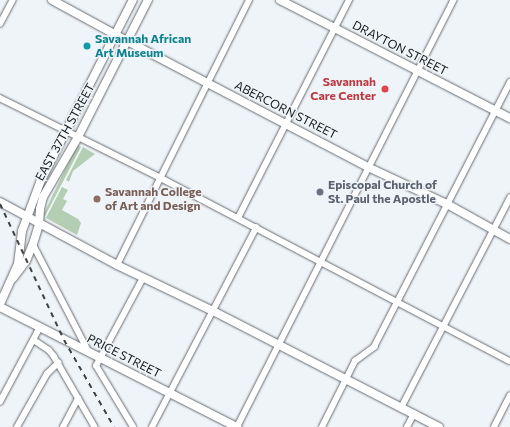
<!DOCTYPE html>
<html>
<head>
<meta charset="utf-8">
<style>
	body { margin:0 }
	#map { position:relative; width:510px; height:427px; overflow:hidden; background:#eff4f9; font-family:Commissioner,sans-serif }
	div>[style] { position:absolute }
	.green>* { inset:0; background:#b4ceb4 }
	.roads { filter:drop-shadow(0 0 1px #686c71) drop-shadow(0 0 1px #686c71) }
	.street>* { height:5.5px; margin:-2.75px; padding:0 2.75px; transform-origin:2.75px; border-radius:2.75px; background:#fff }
	.secondary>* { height:8px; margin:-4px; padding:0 4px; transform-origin:4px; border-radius:4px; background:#fff }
	.primary>* { height:8px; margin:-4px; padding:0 4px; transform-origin:4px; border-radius:4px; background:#fff }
	.rail>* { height:2px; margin-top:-1px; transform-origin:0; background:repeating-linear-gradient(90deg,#3e4142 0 5px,transparent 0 10px) }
	.dots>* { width:11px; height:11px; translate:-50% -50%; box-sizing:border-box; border:2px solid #eff4f9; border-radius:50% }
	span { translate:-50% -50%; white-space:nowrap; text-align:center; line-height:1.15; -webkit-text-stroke:3px #eff4f9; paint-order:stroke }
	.culture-label { font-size:12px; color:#0d838f; font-weight:700 }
	.left { translate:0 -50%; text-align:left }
	.street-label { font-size:12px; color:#161819 }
	.health-label { font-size:12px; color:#be3a42; font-weight:700 }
	.right { translate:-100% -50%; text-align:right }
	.worship-label { font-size:12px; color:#5b616d; font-weight:700 }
	.education-label { font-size:12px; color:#785e54; font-weight:700 }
</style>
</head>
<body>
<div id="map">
	<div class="green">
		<i style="clip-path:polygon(77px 145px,81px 147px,44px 218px,44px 213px)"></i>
		<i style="clip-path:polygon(83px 147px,95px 154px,73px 171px,69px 182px,66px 180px)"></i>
		<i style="clip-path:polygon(62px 187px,68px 190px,63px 199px,67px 201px,62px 210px,78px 219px,81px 223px,77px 235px,46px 218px)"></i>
	</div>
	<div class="roads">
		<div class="street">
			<i style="left:0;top:24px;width:27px;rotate:-62deg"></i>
			<i style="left:0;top:98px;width:180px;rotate:26.4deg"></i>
			<i style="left:161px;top:178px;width:394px;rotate:27.7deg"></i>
			<i style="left:238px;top:218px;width:245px;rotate:-63deg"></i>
			<i style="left:33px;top:244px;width:122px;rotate:62.6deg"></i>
			<i style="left:117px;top:265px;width:296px;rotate:-63.5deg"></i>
			<i style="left:34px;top:340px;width:18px;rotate:34deg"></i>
			<i style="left:49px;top:350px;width:8px;rotate:50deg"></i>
			<i style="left:54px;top:356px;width:82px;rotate:60deg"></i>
			<i style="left:0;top:402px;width:85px;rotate:-61.9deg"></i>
			<i style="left:401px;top:408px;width:237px;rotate:-62.6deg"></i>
			<i style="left:17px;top:427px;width:61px;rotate:-60.5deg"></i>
			<i style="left:47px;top:374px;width:16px;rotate:-45deg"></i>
			<i style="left:63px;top:427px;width:32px;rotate:-62deg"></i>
			<i style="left:133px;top:427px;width:71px;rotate:-121.2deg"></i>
			<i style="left:96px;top:366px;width:100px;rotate:-61.9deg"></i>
			<i style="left:152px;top:427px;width:225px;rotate:-62.4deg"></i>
			<i style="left:237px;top:427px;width:479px;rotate:-63.1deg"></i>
			<i style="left:322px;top:427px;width:74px;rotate:-63.4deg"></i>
			<i style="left:355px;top:361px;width:24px;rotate:-36deg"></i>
			<i style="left:374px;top:347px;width:298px;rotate:-62.8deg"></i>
			<i style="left:407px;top:427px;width:15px;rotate:-62deg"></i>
			<i style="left:494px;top:427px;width:35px;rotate:-63deg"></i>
		</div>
		<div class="secondary">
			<i style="left:280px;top:0;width:259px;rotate:27.2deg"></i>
			<i style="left:0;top:202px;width:133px;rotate:28.3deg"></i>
			<i style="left:117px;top:265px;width:106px;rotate:25.6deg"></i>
			<i style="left:213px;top:311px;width:254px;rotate:27.2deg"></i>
			<i style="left:13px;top:278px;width:21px;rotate:-53deg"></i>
			<i style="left:26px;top:261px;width:18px;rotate:-68deg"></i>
			<i style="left:33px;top:244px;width:21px;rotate:-73deg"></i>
			<i style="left:39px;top:224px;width:15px;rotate:-86deg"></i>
			<i style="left:40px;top:209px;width:12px;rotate:-76deg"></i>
			<i style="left:43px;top:197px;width:69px;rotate:-59.7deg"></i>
			<i style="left:78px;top:137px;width:108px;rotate:-63deg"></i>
			<i style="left:127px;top:41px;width:274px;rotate:27.6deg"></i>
			<i style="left:370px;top:168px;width:85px;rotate:25.1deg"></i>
			<i style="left:447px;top:204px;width:72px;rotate:29.1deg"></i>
			<i style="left:0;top:304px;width:44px;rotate:-65.8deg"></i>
			<i style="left:18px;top:264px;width:33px;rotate:-83deg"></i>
			<i style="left:22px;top:231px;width:54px;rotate:-69.6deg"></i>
			<i style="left:41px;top:180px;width:163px;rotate:-63deg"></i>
			<i style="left:0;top:307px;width:266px;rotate:26.9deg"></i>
		</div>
		<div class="primary">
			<i style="left:52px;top:0;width:85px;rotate:28.7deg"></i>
			<i style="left:127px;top:41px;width:46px;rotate:-62.9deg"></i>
			<i style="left:115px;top:35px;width:39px;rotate:-63deg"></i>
		</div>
	</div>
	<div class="rail">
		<i style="left:0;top:204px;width:150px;rotate:64.8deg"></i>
		<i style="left:64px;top:340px;width:100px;rotate:60.1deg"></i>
	</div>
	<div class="dots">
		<i style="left:87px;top:46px;background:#0f9aa8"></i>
		<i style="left:385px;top:89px;background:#e0444e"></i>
		<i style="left:320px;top:192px;background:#6b7280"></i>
		<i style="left:97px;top:199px;background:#8d6e63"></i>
	</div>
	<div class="culture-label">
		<span class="left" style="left:95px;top:46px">Savannah African<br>Art Museum</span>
	</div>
	<div class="street-label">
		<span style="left:400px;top:48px;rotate:27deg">DRAYTON STREET</span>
		<span style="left:286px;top:110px;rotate:27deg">ABERCORN STREET</span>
		<span style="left:65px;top:132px;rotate:-61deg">EAST 37TH STREET</span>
		<span style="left:124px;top:356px;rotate:27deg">PRICE STREET</span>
	</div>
	<div class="health-label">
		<span class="right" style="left:376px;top:89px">Savannah<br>Care Center</span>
	</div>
	<div class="worship-label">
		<span class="left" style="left:328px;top:192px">Episcopal Church of<br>St. Paul the Apostle</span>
	</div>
	<div class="education-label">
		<span class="left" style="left:105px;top:199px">Savannah College<br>of Art and Design</span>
	</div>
</div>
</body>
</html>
